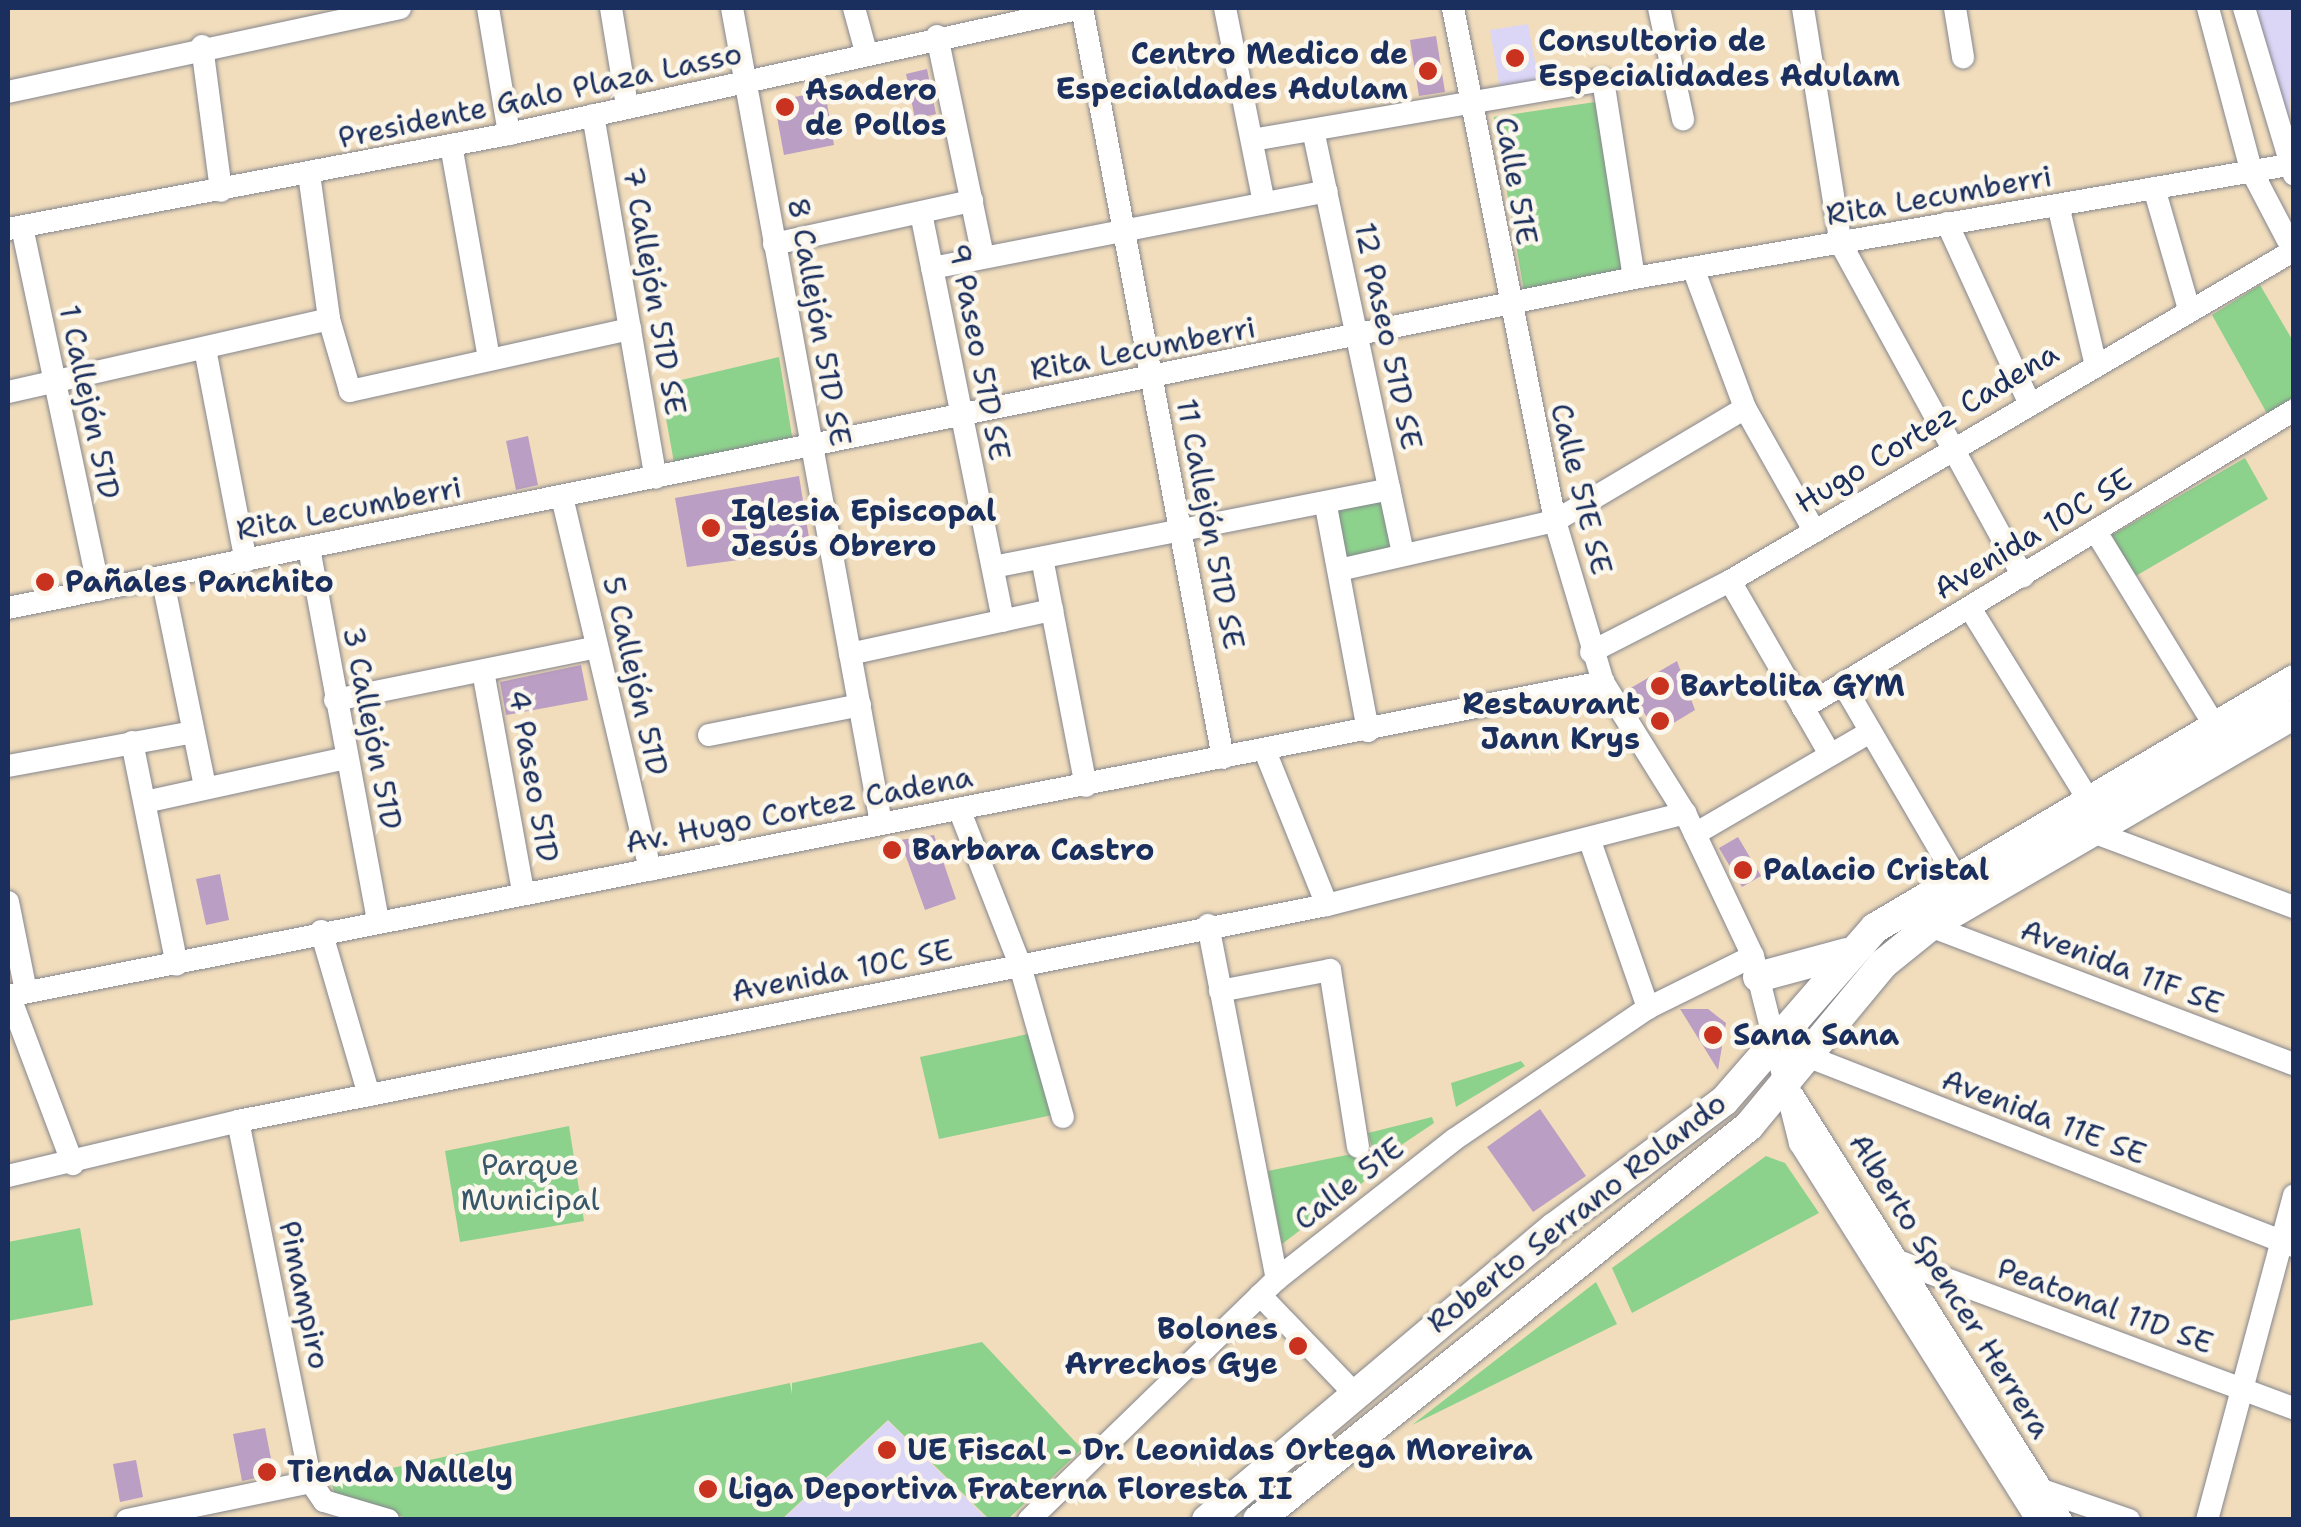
<!DOCTYPE html>
<html>
<head>
<meta charset="utf-8">
<style>
	body { margin:0 }
	#map { position:relative; width:2301px; height:1527px; overflow:hidden; background:#f1ddbc; font-family:"Shantell Sans",sans-serif }
	div>[style] { position:absolute }
	.built>* { inset:0; background:#dcd6f6 }
	.green>* { inset:0; background:#8dd28c }
	.building>* { inset:0; background:#bb9ec3 }
	.roads { filter:drop-shadow(0 0 2px #86868d) drop-shadow(0 0 2px #86868d) }
	.minor>* { height:22px; margin:-11px; padding:0 11px; transform-origin:11px; border-radius:11px; background:#fff }
	.major>* { height:30px; margin:-15px; padding:0 15px; transform-origin:15px; border-radius:15px; background:#fff }
	.dots>* { width:28px; height:28px; translate:-50% -50%; box-sizing:border-box; border:5px solid #fbf7ec; border-radius:50% }
	span { translate:-50% -50%; white-space:nowrap; text-align:center; line-height:1.15; -webkit-text-stroke:9px #fbf7ec; paint-order:stroke }
	.poi-label { font-size:30px; color:#1b2f5e; font-weight:700 }
	.left { translate:0 -50%; text-align:left }
	.right { translate:-100% -50%; text-align:right }
	.street-label { font-size:30px; color:#1b2f5e }
	.park-label { font-size:30px; color:#38586a }
	.frame { position:absolute; inset:0; border:10px solid #1b2f5e; pointer-events:none }
</style>
</head>
<body>
<div id="map">
	<div class="built">
		<i style="clip-path:polygon(2256px 8px,2293px 8px,2289px 146px)"></i>
		<i style="clip-path:polygon(1528px 24px,1540px 87px,1501px 94px,1490px 30px)"></i>
		<i style="clip-path:polygon(888px 1421px,987px 1519px,783px 1519px,826px 1479px)"></i>
	</div>
	<div class="green">
		<i style="clip-path:polygon(1602px 101px,1628px 271px,1524px 291px,1494px 117px)"></i>
		<i style="clip-path:polygon(2260px 285px,2293px 341px,2293px 402px,2269px 417px,2212px 315px)"></i>
		<i style="clip-path:polygon(779px 357px,793px 442px,675px 468px,660px 385px)"></i>
		<i style="clip-path:polygon(2245px 458px,2268px 499px,2134px 577px,2112px 535px)"></i>
		<i style="clip-path:polygon(1389px 489px,1403px 555px,1339px 570px,1326px 506px)"></i>
		<i style="clip-path:polygon(1033px 1033px,1057px 1114px,939px 1139px,920px 1057px)"></i>
		<i style="clip-path:polygon(1521px 1061px,1525px 1066px,1456px 1107px,1451px 1083px)"></i>
		<i style="clip-path:polygon(1432px 1117px,1434px 1123px,1376px 1162px,1368px 1133px)"></i>
		<i style="clip-path:polygon(569px 1126px,584px 1221px,460px 1242px,445px 1151px)"></i>
		<i style="clip-path:polygon(1367px 1151px,1374px 1174px,1282px 1244px,1268px 1171px)"></i>
		<i style="clip-path:polygon(1766px 1156px,1785px 1163px,1819px 1213px,1632px 1313px,1612px 1268px)"></i>
		<i style="clip-path:polygon(80px 1228px,93px 1305px,8px 1321px,8px 1242px)"></i>
		<i style="clip-path:polygon(1596px 1282px,1617px 1324px,1412px 1425px)"></i>
		<i style="clip-path:polygon(982px 1342px,1082px 1449px,1007px 1520px,989px 1519px,888px 1420px,782px 1519px,410px 1519px,335px 1495px,331px 1481px,790px 1383px,792px 1394px,792px 1383px)"></i>
	</div>
	<div class="building">
		<i style="clip-path:polygon(1436px 36px,1445px 92px,1419px 96px,1410px 40px)"></i>
		<i style="clip-path:polygon(927px 69px,936px 114px,915px 119px,906px 74px)"></i>
		<i style="clip-path:polygon(825px 91px,834px 145px,784px 155px,774px 101px)"></i>
		<i style="clip-path:polygon(528px 436px,538px 485px,516px 490px,506px 441px)"></i>
		<i style="clip-path:polygon(799px 476px,811px 550px,687px 567px,675px 498px)"></i>
		<i style="clip-path:polygon(1677px 661px,1695px 710px,1657px 733px,1629px 689px)"></i>
		<i style="clip-path:polygon(581px 665px,588px 700px,506px 715px,500px 682px)"></i>
		<i style="clip-path:polygon(934px 835px,956px 899px,925px 910px,905px 854px,885px 861px,879px 843px)"></i>
		<i style="clip-path:polygon(1738px 837px,1761px 876px,1742px 887px,1719px 848px)"></i>
		<i style="clip-path:polygon(220px 874px,229px 920px,206px 925px,196px 879px)"></i>
		<i style="clip-path:polygon(1680px 1009px,1708px 1009px,1726px 1023px,1718px 1070px)"></i>
		<i style="clip-path:polygon(1540px 1109px,1586px 1176px,1533px 1212px,1487px 1147px)"></i>
		<i style="clip-path:polygon(265px 1428px,274px 1474px,242px 1481px,233px 1434px)"></i>
		<i style="clip-path:polygon(136px 1460px,143px 1497px,120px 1502px,113px 1464px)"></i>
	</div>
	<div class="roads">
		<div class="minor">
			<i style="left:488px;top:8px;width:128px;rotate:80.5deg"></i>
			<i style="left:611px;top:8px;width:99px;rotate:80.7deg"></i>
			<i style="left:732px;top:8px;width:829px;rotate:79.64deg"></i>
			<i style="left:854px;top:8px;width:46px;rotate:74.7deg"></i>
			<i style="left:1082px;top:8px;width:763px;rotate:79.35deg"></i>
			<i style="left:1225px;top:8px;width:199px;rotate:78.7deg"></i>
			<i style="left:1453px;top:8px;width:523px;rotate:78.75deg"></i>
			<i style="left:1555px;top:521px;width:168px;rotate:73.4deg"></i>
			<i style="left:1603px;top:682px;width:155px;rotate:58deg"></i>
			<i style="left:1685px;top:813px;width:158px;rotate:64.6deg"></i>
			<i style="left:1753px;top:956px;width:193px;rotate:75.9deg"></i>
			<i style="left:1800px;top:1143px;width:445px;rotate:57.8deg"></i>
			<i style="left:1659px;top:8px;width:114px;rotate:77.8deg"></i>
			<i style="left:1803px;top:8px;width:239px;rotate:80.9deg"></i>
			<i style="left:1841px;top:244px;width:379px;rotate:61.3deg"></i>
			<i style="left:1955px;top:8px;width:50px;rotate:80.7deg"></i>
			<i style="left:2208px;top:8px;width:168px;rotate:75.1deg"></i>
			<i style="left:2251px;top:170px;width:93px;rotate:62.3deg"></i>
			<i style="left:2244px;top:8px;width:174px;rotate:73.3deg"></i>
			<i style="left:937px;top:36px;width:225px;rotate:78.2deg"></i>
			<i style="left:202px;top:46px;width:146px;rotate:82.5deg"></i>
			<i style="left:8px;top:92px;width:401px;rotate:-12.1deg"></i>
			<i style="left:593px;top:115px;width:368px;rotate:80.2deg"></i>
			<i style="left:1313px;top:130px;width:434px;rotate:78deg"></i>
			<i style="left:1252px;top:140px;width:356px;rotate:-9.7deg"></i>
			<i style="left:1603px;top:80px;width:200px;rotate:81.1deg"></i>
			<i style="left:451px;top:145px;width:216px;rotate:79.9deg"></i>
			<i style="left:309px;top:174px;width:146px;rotate:82.1deg"></i>
			<i style="left:329px;top:319px;width:75px;rotate:73.7deg"></i>
			<i style="left:350px;top:391px;width:287px;rotate:-12.5deg"></i>
			<i style="left:2154px;top:188px;width:123px;rotate:73.9deg"></i>
			<i style="left:2058px;top:205px;width:161px;rotate:76.7deg"></i>
			<i style="left:921px;top:213px;width:416px;rotate:78.6deg"></i>
			<i style="left:1947px;top:223px;width:195px;rotate:65.4deg"></i>
			<i style="left:22px;top:227px;width:371px;rotate:78deg"></i>
			<i style="left:8px;top:229px;width:510px;rotate:-10.74deg"></i>
			<i style="left:509px;top:134px;width:587px;rotate:-12.4deg"></i>
			<i style="left:774px;top:244px;width:203px;rotate:-12.3deg"></i>
			<i style="left:932px;top:268px;width:402px;rotate:-11deg"></i>
			<i style="left:1693px;top:268px;width:149px;rotate:69.6deg"></i>
			<i style="left:1745px;top:408px;width:142px;rotate:60.6deg"></i>
			<i style="left:205px;top:349px;width:216px;rotate:79.1deg"></i>
			<i style="left:8px;top:392px;width:329px;rotate:-12.8deg"></i>
			<i style="left:562px;top:497px;width:383px;rotate:76.7deg"></i>
			<i style="left:1326px;top:506px;width:229px;rotate:79.4deg"></i>
			<i style="left:2096px;top:532px;width:228px;rotate:58.5deg"></i>
			<i style="left:309px;top:548px;width:378px;rotate:79.5deg"></i>
			<i style="left:1042px;top:558px;width:232px;rotate:79.1deg"></i>
			<i style="left:993px;top:567px;width:404px;rotate:-11.1deg"></i>
			<i style="left:1339px;top:570px;width:221px;rotate:-12.8deg"></i>
			<i style="left:1555px;top:521px;width:221px;rotate:-30.7deg"></i>
			<i style="left:162px;top:577px;width:214px;rotate:78.4deg"></i>
			<i style="left:1730px;top:581px;width:200px;rotate:60deg"></i>
			<i style="left:8px;top:608px;width:1659px;rotate:-11.47deg"></i>
			<i style="left:1634px;top:278px;width:670px;rotate:-9.8deg"></i>
			<i style="left:1970px;top:608px;width:227px;rotate:58.3deg"></i>
			<i style="left:1591px;top:652px;width:156px;rotate:-27.1deg"></i>
			<i style="left:1730px;top:581px;width:653px;rotate:-30.38deg"></i>
			<i style="left:850px;top:654px;width:207px;rotate:-12.3deg"></i>
			<i style="left:483px;top:671px;width:225px;rotate:79.7deg"></i>
			<i style="left:1843px;top:684px;width:224px;rotate:59.7deg"></i>
			<i style="left:335px;top:700px;width:267px;rotate:-11.4deg"></i>
			<i style="left:1803px;top:708px;width:574px;rotate:-31.25deg"></i>
			<i style="left:709px;top:735px;width:154px;rotate:-11.2deg"></i>
			<i style="left:132px;top:742px;width:227px;rotate:78.6deg"></i>
			<i style="left:1265px;top:751px;width:166px;rotate:68.1deg"></i>
			<i style="left:8px;top:766px;width:188px;rotate:-10.4deg"></i>
			<i style="left:145px;top:802px;width:206px;rotate:-12.3deg"></i>
			<i style="left:959px;top:809px;width:164px;rotate:68.6deg"></i>
			<i style="left:1019px;top:962px;width:161px;rotate:74.2deg"></i>
			<i style="left:2093px;top:832px;width:215px;rotate:20.5deg"></i>
			<i style="left:1695px;top:834px;width:203px;rotate:-30.2deg"></i>
			<i style="left:1591px;top:844px;width:174px;rotate:70.8deg"></i>
			<i style="left:8px;top:902px;width:91px;rotate:78.6deg"></i>
			<i style="left:1208px;top:925px;width:361px;rotate:79deg"></i>
			<i style="left:1930px;top:926px;width:389px;rotate:20.8deg"></i>
			<i style="left:321px;top:931px;width:171px;rotate:73.7deg"></i>
			<i style="left:1220px;top:991px;width:112px;rotate:-10.8deg"></i>
			<i style="left:1330px;top:970px;width:179px;rotate:81deg"></i>
			<i style="left:9px;top:995px;width:181px;rotate:69.3deg"></i>
			<i style="left:8px;top:996px;width:1626px;rotate:-11.14deg"></i>
			<i style="left:1794px;top:1051px;width:537px;rotate:21.31deg"></i>
			<i style="left:1793px;top:1096px;width:502px;rotate:57.7deg"></i>
			<i style="left:238px;top:1121px;width:368px;rotate:78.6deg"></i>
			<i style="left:311px;top:1482px;width:23px;rotate:56deg"></i>
			<i style="left:324px;top:1501px;width:67px;rotate:16.5deg"></i>
			<i style="left:8px;top:1176px;width:236px;rotate:-13.4deg"></i>
			<i style="left:238px;top:1121px;width:1110px;rotate:-11.22deg"></i>
			<i style="left:1327px;top:905px;width:370px;rotate:-14.4deg"></i>
			<i style="left:1895px;top:1260px;width:426px;rotate:20.4deg"></i>
			<i style="left:1260px;top:1295px;width:134px;rotate:46.2deg"></i>
			<i style="left:2042px;top:1490px;width:92px;rotate:19deg"></i>
			<i style="left:127px;top:1520px;width:188px;rotate:-11.7deg"></i>
			<i style="left:1029px;top:1520px;width:346px;rotate:-44.2deg"></i>
			<i style="left:1277px;top:1279px;width:226px;rotate:-38.2deg"></i>
			<i style="left:1455px;top:1139px;width:233px;rotate:-34.2deg"></i>
			<i style="left:1648px;top:1008px;width:117px;rotate:-26.3deg"></i>
			<i style="left:2207px;top:1520px;width:336px;rotate:-75deg"></i>
		</div>
		<div class="major">
			<i style="left:1758px;top:977px;width:92px;rotate:-15.1deg"></i>
			<i style="left:1207px;top:1520px;width:454px;rotate:-40.1deg"></i>
			<i style="left:1554px;top:1228px;width:212px;rotate:-36.8deg"></i>
			<i style="left:1724px;top:1101px;width:230px;rotate:-48.9deg"></i>
			<i style="left:1875px;top:928px;width:487px;rotate:-30.6deg"></i>
			<i style="left:1258px;top:1520px;width:630px;rotate:-38.75deg"></i>
			<i style="left:1749px;top:1126px;width:210px;rotate:-50.4deg"></i>
			<i style="left:1883px;top:964px;width:60px;rotate:-39deg"></i>
			<i style="left:1930px;top:926px;width:421px;rotate:-30.2deg"></i>
		</div>
	</div>
	<div class="dots">
		<i style="left:1515px;top:58px;background:#c8321e"></i>
		<i style="left:1428px;top:71px;background:#c8321e"></i>
		<i style="left:785px;top:107px;background:#c8321e"></i>
		<i style="left:711px;top:528px;background:#c8321e"></i>
		<i style="left:45px;top:582px;background:#c8321e"></i>
		<i style="left:1660px;top:686px;background:#c8321e"></i>
		<i style="left:1660px;top:721px;background:#c8321e"></i>
		<i style="left:892px;top:850px;background:#c8321e"></i>
		<i style="left:1743px;top:870px;background:#c8321e"></i>
		<i style="left:1713px;top:1035px;background:#c8321e"></i>
		<i style="left:1298px;top:1346px;background:#c8321e"></i>
		<i style="left:887px;top:1450px;background:#c8321e"></i>
		<i style="left:267px;top:1472px;background:#c8321e"></i>
		<i style="left:708px;top:1489px;background:#c8321e"></i>
	</div>
	<div class="poi-label">
		<span class="left" style="left:1538px;top:58px">Consultorio de<br>Especialidades Adulam</span>
		<span class="right" style="left:1408px;top:71px">Centro Medico de<br>Especialdades Adulam</span>
		<span class="left" style="left:805px;top:107px">Asadero<br>de Pollos</span>
		<span class="left" style="left:731px;top:528px">Iglesia Episcopal<br>Jesús Obrero</span>
		<span class="left" style="left:65px;top:582px">Pañales Panchito</span>
		<span class="left" style="left:1680px;top:686px">Bartolita GYM</span>
		<span class="right" style="left:1640px;top:721px">Restaurant<br>Jann Krys</span>
		<span class="left" style="left:912px;top:850px">Barbara Castro</span>
		<span class="left" style="left:1763px;top:870px">Palacio Cristal</span>
		<span class="left" style="left:1733px;top:1035px">Sana Sana</span>
		<span class="right" style="left:1278px;top:1346px">Bolones<br>Arrechos Gye</span>
		<span class="left" style="left:907px;top:1450px">UE Fiscal - Dr. Leonidas Ortega Moreira</span>
		<span class="left" style="left:287px;top:1472px">Tienda Nallely</span>
		<span class="left" style="left:728px;top:1489px">Liga Deportiva Fraterna Floresta II</span>
	</div>
	<div class="street-label">
		<span style="left:540px;top:96px;rotate:-12deg">Presidente Galo Plaza Lasso</span>
		<span style="left:1516px;top:181px;rotate:80deg">Calle 51E</span>
		<span style="left:1939px;top:196px;rotate:-10deg">Rita Lecumberri</span>
		<span style="left:654px;top:291px;rotate:80deg">7 Callejón 51D SE</span>
		<span style="left:819px;top:322px;rotate:80deg">8 Callejón 51D SE</span>
		<span style="left:1388px;top:336px;rotate:78deg">12 Paseo 51D SE</span>
		<span style="left:1143px;top:349px;rotate:-11deg">Rita Lecumberri</span>
		<span style="left:979px;top:352px;rotate:79deg">9 Paseo 51D SE</span>
		<span style="left:89px;top:402px;rotate:78deg">1 Callejón 51D</span>
		<span style="left:1927px;top:428px;rotate:-31deg">Hugo Cortez Cadena</span>
		<span style="left:1581px;top:489px;rotate:76deg">Calle 51E SE</span>
		<span style="left:349px;top:509px;rotate:-11deg">Rita Lecumberri</span>
		<span style="left:1210px;top:524px;rotate:79deg">11 Callejón 51D SE</span>
		<span style="left:2033px;top:534px;rotate:-31deg">Avenida 10C SE</span>
		<span style="left:635px;top:676px;rotate:77deg">5 Callejón 51D</span>
		<span style="left:372px;top:728px;rotate:79deg">3 Callejón 51D</span>
		<span style="left:533px;top:776px;rotate:80deg">4 Paseo 51D</span>
		<span style="left:799px;top:810px;rotate:-11deg">Av. Hugo Cortez Cadena</span>
		<span style="left:2122px;top:967px;rotate:21deg">Avenida 11F SE</span>
		<span style="left:842px;top:971px;rotate:-11deg">Avenida 10C SE</span>
		<span style="left:2044px;top:1117px;rotate:21deg">Avenida 11E SE</span>
		<span style="left:1349px;top:1184px;rotate:-38deg">Calle 51E</span>
		<span style="left:1577px;top:1213px;rotate:-38deg">Roberto Serrano Rolando</span>
		<span style="left:1950px;top:1286px;rotate:58deg">Alberto Spencer Herrera</span>
		<span style="left:304px;top:1295px;rotate:78deg">Pimampiro</span>
		<span style="left:2105px;top:1306px;rotate:20deg">Peatonal 11D SE</span>
	</div>
	<div class="park-label">
		<span style="left:530px;top:1182px">Parque<br>Municipal</span>
	</div>
	<div class="frame"></div>
</div>
</body>
</html>
